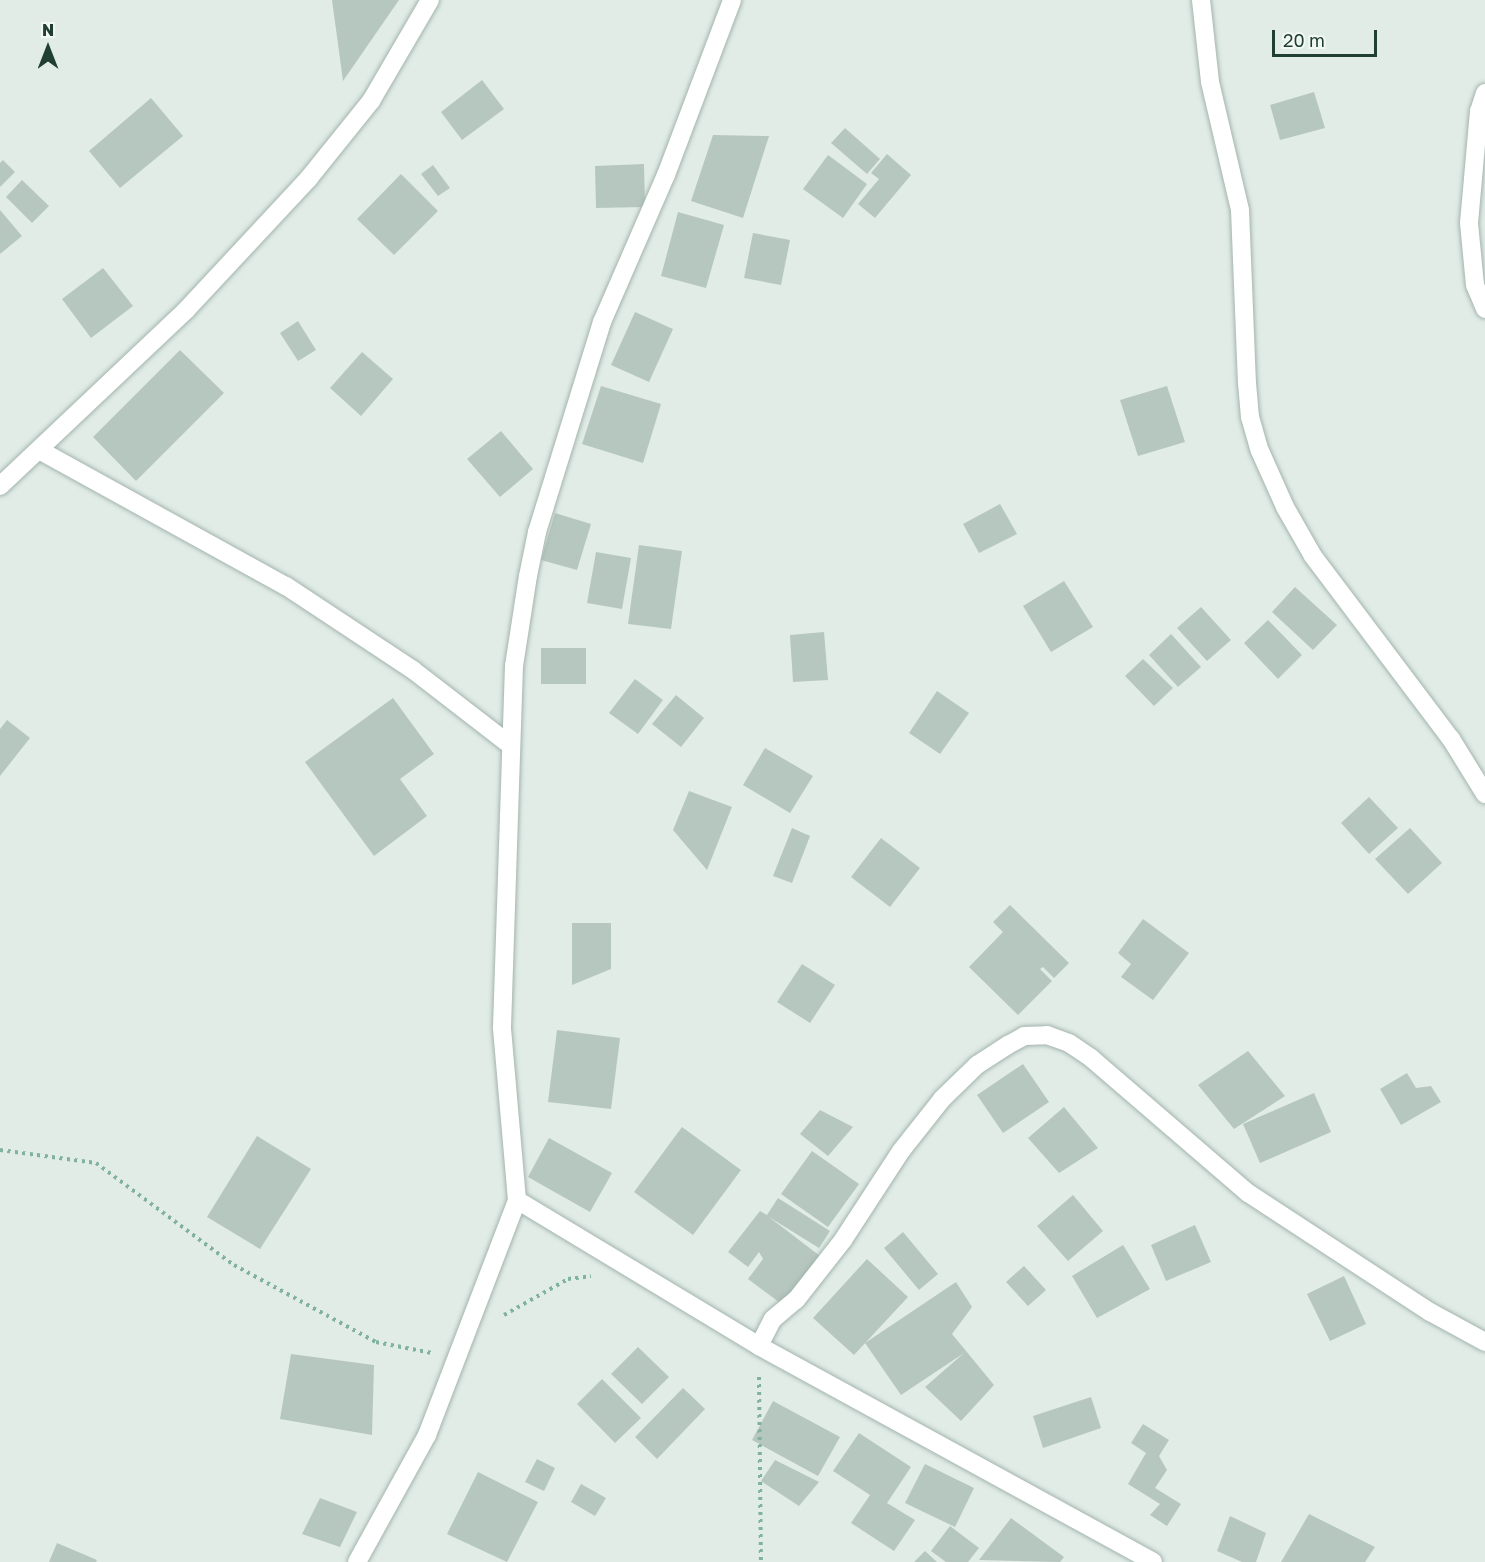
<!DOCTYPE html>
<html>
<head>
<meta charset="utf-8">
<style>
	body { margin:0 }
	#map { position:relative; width:1485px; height:1562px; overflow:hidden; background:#e1ece7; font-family:"Golos Text",sans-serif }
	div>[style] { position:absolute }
	.building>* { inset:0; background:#b6c7bf }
	.path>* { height:4px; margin-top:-2px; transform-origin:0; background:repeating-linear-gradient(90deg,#80b29f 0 3px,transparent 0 7.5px) }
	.roads { filter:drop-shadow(0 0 2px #a3b4ae) drop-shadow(0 0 2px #a3b4ae) }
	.minor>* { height:18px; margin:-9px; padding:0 9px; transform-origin:9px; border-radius:9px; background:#fff }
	span { translate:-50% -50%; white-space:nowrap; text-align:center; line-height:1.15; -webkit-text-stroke:4.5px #f2f9f5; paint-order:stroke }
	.north { position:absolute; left:18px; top:18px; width:60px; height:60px; -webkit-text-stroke:4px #f2f9f5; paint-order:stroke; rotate:0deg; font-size:16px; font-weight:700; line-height:24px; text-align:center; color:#203e34 }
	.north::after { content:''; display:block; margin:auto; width:21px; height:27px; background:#203e34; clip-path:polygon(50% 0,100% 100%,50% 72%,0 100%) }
	.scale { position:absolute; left:1272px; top:30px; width:105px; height:27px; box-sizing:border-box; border:3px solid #203e34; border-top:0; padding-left:8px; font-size:18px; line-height:21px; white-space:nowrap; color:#203e34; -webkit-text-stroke:4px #f2f9f5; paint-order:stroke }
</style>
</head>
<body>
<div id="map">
	<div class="building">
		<i style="clip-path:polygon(332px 0,399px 0,343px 81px)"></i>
		<i style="clip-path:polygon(482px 80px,504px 109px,462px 140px,441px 112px)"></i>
		<i style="clip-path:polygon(1314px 92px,1325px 128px,1280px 140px,1270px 105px)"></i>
		<i style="clip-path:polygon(151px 98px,183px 136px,120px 188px,89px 151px)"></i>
		<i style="clip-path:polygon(845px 128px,880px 159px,867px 174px,831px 143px)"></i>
		<i style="clip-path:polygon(713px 135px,769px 136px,743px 218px,691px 201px)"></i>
		<i style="clip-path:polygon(887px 154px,911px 175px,875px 218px,858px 204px,879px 179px,871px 173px)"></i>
		<i style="clip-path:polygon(828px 155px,867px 184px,843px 218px,803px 189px)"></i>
		<i style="clip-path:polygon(3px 160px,15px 172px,0 187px,0 163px)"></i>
		<i style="clip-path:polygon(644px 164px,645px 207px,596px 208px,595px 166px)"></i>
		<i style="clip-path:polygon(433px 165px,450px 188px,438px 196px,421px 174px)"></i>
		<i style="clip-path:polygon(401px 174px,438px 211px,394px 255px,357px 219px)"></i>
		<i style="clip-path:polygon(22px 180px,49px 206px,32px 223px,6px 197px)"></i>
		<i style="clip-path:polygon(0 210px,22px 236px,0 254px)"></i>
		<i style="clip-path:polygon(678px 212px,724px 225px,706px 288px,661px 276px)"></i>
		<i style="clip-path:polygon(753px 233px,790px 240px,781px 285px,744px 278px)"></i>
		<i style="clip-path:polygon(103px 268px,133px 306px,91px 338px,62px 299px)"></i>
		<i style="clip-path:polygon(635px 312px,673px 329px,649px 382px,611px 365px)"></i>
		<i style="clip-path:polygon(298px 321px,316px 350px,298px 361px,280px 333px)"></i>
		<i style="clip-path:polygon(180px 350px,224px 393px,136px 481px,93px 437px)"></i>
		<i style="clip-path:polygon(362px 352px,393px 379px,361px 416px,330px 388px)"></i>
		<i style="clip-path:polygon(601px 386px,661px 404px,643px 463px,582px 444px)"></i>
		<i style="clip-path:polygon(1167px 386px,1185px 442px,1138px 456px,1120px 400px)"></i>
		<i style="clip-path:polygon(501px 431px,533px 469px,500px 497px,467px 459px)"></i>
		<i style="clip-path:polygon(1000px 504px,1017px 534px,979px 553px,963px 524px)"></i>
		<i style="clip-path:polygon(555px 513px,591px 524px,577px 570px,541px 560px)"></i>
		<i style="clip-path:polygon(639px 545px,682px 551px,671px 629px,628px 624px)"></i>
		<i style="clip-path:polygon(596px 552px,631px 558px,622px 609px,587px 603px)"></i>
		<i style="clip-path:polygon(1064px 581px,1093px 627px,1051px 652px,1023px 606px)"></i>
		<i style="clip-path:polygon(1295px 587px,1337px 625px,1313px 650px,1272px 612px)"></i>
		<i style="clip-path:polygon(1201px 607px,1231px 640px,1207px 661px,1177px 628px)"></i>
		<i style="clip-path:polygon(1268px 620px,1302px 655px,1278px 679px,1244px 643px)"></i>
		<i style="clip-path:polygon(824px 632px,828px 680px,793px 682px,790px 635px)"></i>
		<i style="clip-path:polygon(1171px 634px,1201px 667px,1178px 687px,1149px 655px)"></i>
		<i style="clip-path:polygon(541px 648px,586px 648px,586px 684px,541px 684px)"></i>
		<i style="clip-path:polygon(1143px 659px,1173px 688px,1154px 706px,1125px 676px)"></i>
		<i style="clip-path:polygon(635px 679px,663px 700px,638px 734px,609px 713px)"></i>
		<i style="clip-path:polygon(937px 691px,969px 713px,940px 754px,909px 733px)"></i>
		<i style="clip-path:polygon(676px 695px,704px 718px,681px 747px,652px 724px)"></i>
		<i style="clip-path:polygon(393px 698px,434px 754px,400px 779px,427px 816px,374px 856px,305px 762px)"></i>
		<i style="clip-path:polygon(7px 720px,30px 738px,0 776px,0 729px)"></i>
		<i style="clip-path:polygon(765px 748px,813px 776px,790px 813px,743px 785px)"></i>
		<i style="clip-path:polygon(689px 791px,732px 807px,707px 870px,673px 830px)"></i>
		<i style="clip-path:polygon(1369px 797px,1398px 828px,1369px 854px,1341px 823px)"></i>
		<i style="clip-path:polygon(792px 828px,810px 836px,792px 883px,773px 876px)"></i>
		<i style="clip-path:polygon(1410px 828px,1442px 863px,1408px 894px,1375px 859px)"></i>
		<i style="clip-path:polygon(881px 838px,920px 868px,890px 907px,851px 877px)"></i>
		<i style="clip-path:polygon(1010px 905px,1069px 963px,1054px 978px,1043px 967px,1040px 969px,1052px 981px,1018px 1015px,969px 967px,1003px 932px,993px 922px)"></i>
		<i style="clip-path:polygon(1143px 919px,1189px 953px,1153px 1000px,1121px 977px,1131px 964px,1118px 953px)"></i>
		<i style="clip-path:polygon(572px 923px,611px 923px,611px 969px,572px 985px)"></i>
		<i style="clip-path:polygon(802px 964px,835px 985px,810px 1023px,777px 1002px)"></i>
		<i style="clip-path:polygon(557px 1030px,620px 1038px,611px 1109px,548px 1102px)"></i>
		<i style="clip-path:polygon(1248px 1051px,1285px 1096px,1234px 1129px,1198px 1085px)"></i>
		<i style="clip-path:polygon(1023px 1064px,1049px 1102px,1003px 1133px,977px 1095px)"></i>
		<i style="clip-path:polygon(1407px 1073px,1416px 1088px,1431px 1086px,1441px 1102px,1401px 1125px,1380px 1089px)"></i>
		<i style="clip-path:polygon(1314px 1093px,1331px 1132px,1260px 1163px,1243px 1124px)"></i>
		<i style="clip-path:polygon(1064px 1107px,1098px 1148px,1059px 1173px,1028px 1138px)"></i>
		<i style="clip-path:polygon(820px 1110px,853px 1127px,828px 1156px,800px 1134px)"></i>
		<i style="clip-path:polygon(682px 1127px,741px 1170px,693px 1235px,634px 1192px)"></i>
		<i style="clip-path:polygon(257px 1136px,311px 1169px,260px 1249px,207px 1217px)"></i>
		<i style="clip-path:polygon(549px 1138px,612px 1173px,590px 1212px,528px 1177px)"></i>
		<i style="clip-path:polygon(812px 1151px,859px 1184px,828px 1227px,781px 1194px)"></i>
		<i style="clip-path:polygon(1073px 1195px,1103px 1231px,1068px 1261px,1037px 1226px)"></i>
		<i style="clip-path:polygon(778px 1198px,830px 1231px,819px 1248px,769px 1217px,820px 1256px,783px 1305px,748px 1279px,763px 1259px,759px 1252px,748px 1267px,728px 1252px,760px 1211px,767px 1215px)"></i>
		<i style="clip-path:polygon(1195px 1225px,1211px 1262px,1166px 1281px,1151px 1245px)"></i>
		<i style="clip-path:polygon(903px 1232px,938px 1274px,919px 1290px,884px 1248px)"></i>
		<i style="clip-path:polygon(1123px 1245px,1150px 1289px,1097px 1318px,1072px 1276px)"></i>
		<i style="clip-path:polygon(867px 1259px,908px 1297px,854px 1355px,813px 1318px)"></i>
		<i style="clip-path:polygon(1024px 1266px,1046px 1290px,1028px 1306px,1006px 1282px)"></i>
		<i style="clip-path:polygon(1344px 1276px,1366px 1324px,1330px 1341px,1307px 1294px)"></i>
		<i style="clip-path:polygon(956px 1282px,972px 1307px,952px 1334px,994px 1385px,961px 1421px,925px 1387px,964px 1353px,901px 1395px,865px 1343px)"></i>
		<i style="clip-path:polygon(638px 1347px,669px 1377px,642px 1404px,611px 1374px)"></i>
		<i style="clip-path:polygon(291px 1354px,374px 1365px,372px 1435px,280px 1419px)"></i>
		<i style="clip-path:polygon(602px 1379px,641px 1418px,615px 1443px,577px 1404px)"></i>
		<i style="clip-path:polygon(683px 1388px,705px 1409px,657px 1459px,635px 1437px)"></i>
		<i style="clip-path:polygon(1091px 1397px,1101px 1428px,1043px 1448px,1033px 1416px)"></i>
		<i style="clip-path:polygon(773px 1401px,840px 1437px,818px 1476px,752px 1440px)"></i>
		<i style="clip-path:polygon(1143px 1424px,1169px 1440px,1159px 1456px,1167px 1470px,1155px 1488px,1181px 1504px,1167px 1526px,1150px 1515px,1160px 1504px,1128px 1484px,1146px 1453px,1131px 1443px)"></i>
		<i style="clip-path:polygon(859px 1433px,911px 1467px,887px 1503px,915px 1520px,894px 1551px,851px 1523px,870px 1495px,833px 1471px)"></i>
		<i style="clip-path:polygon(537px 1459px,555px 1468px,544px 1491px,525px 1482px)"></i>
		<i style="clip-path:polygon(775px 1460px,819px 1482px,799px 1506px,761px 1481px)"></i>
		<i style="clip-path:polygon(925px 1464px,974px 1488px,955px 1527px,905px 1503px)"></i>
		<i style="clip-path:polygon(478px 1472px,538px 1502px,507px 1562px,447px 1534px)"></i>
		<i style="clip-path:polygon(581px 1484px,606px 1498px,595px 1516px,571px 1502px)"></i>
		<i style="clip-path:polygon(320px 1498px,357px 1512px,340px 1547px,302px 1534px)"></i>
		<i style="clip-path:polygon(1309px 1514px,1375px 1547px,1365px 1562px,1281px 1562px)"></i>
		<i style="clip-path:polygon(1230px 1516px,1266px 1533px,1256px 1562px,1242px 1562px,1217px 1551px)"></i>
		<i style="clip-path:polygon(1011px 1518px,1064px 1557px,1060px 1562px,979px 1560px)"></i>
		<i style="clip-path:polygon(950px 1526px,979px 1548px,968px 1562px,946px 1562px,931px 1551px)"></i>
		<i style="clip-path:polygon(57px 1543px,97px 1560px,96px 1562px,49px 1562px)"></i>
		<i style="clip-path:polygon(925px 1551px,937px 1562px,914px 1562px)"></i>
	</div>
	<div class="path">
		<i style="left:0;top:1150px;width:97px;rotate:7.7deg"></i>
		<i style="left:96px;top:1163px;width:172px;rotate:36.5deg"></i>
		<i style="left:234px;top:1265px;width:162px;rotate:28.5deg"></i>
		<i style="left:376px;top:1342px;width:57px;rotate:11.1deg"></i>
		<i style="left:504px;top:1315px;width:73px;rotate:-29.4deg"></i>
		<i style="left:568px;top:1279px;width:23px;rotate:-7deg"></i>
		<i style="left:759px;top:1377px;width:185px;rotate:89.4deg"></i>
	</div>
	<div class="roads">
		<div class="minor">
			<i style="left:1201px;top:0;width:82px;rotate:83.7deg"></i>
			<i style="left:1210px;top:82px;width:131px;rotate:76.8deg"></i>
			<i style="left:1240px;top:210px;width:173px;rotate:87.7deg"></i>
			<i style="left:1247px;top:383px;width:34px;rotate:85deg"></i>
			<i style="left:1250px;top:417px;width:35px;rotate:74deg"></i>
			<i style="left:1260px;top:451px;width:61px;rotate:65.9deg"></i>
			<i style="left:1285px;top:507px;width:56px;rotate:60.3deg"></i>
			<i style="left:1313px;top:556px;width:229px;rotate:53deg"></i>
			<i style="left:1451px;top:739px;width:65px;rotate:58.3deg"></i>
			<i style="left:1485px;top:93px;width:19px;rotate:108deg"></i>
			<i style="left:1479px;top:111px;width:112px;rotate:95.1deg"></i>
			<i style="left:1469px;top:223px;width:62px;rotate:84.5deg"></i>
			<i style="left:1475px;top:285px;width:26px;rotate:67deg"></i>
			<i style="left:41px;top:451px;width:280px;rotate:28.9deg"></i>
			<i style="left:286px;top:586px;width:152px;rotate:33.5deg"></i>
			<i style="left:413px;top:670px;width:123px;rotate:37.7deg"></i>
			<i style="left:0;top:486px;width:257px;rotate:-43.4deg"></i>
			<i style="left:187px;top:309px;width:179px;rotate:-47deg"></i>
			<i style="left:309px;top:178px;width:99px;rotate:-51.2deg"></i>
			<i style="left:371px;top:101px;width:117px;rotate:-59.7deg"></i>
			<i style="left:517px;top:1200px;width:283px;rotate:31.1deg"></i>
			<i style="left:759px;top:1346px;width:449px;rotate:28.7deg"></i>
			<i style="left:759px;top:1346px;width:30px;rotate:-63deg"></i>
			<i style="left:773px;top:1319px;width:30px;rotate:-40deg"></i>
			<i style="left:796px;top:1300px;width:76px;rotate:-51.9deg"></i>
			<i style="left:843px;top:1240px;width:106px;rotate:-56.9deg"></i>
			<i style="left:901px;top:1151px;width:66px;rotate:-51.7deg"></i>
			<i style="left:942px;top:1099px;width:49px;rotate:-44.2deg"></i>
			<i style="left:977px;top:1065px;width:37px;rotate:-33deg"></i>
			<i style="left:1008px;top:1045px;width:18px;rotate:-29deg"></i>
			<i style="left:1024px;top:1036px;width:23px;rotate:-2deg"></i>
			<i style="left:1047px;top:1035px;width:23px;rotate:20deg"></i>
			<i style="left:1069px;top:1043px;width:27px;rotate:34deg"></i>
			<i style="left:1091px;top:1058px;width:207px;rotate:40.7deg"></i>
			<i style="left:1248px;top:1193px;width:217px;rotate:33.2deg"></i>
			<i style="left:1430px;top:1312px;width:63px;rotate:28.6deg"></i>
			<i style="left:357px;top:1562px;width:145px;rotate:-61.1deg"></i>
			<i style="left:427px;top:1435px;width:252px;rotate:-69deg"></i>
			<i style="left:517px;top:1200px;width:174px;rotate:-95deg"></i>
			<i style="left:502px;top:1027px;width:361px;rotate:-88.1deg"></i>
			<i style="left:514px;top:666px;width:91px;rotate:-81.2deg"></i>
			<i style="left:528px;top:576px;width:45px;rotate:-78.4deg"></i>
			<i style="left:537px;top:532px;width:220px;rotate:-72.8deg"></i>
			<i style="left:602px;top:322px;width:160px;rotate:-66.5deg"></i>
			<i style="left:666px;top:175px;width:187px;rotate:-69.3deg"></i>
		</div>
	</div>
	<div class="north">N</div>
	<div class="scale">20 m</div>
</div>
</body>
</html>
